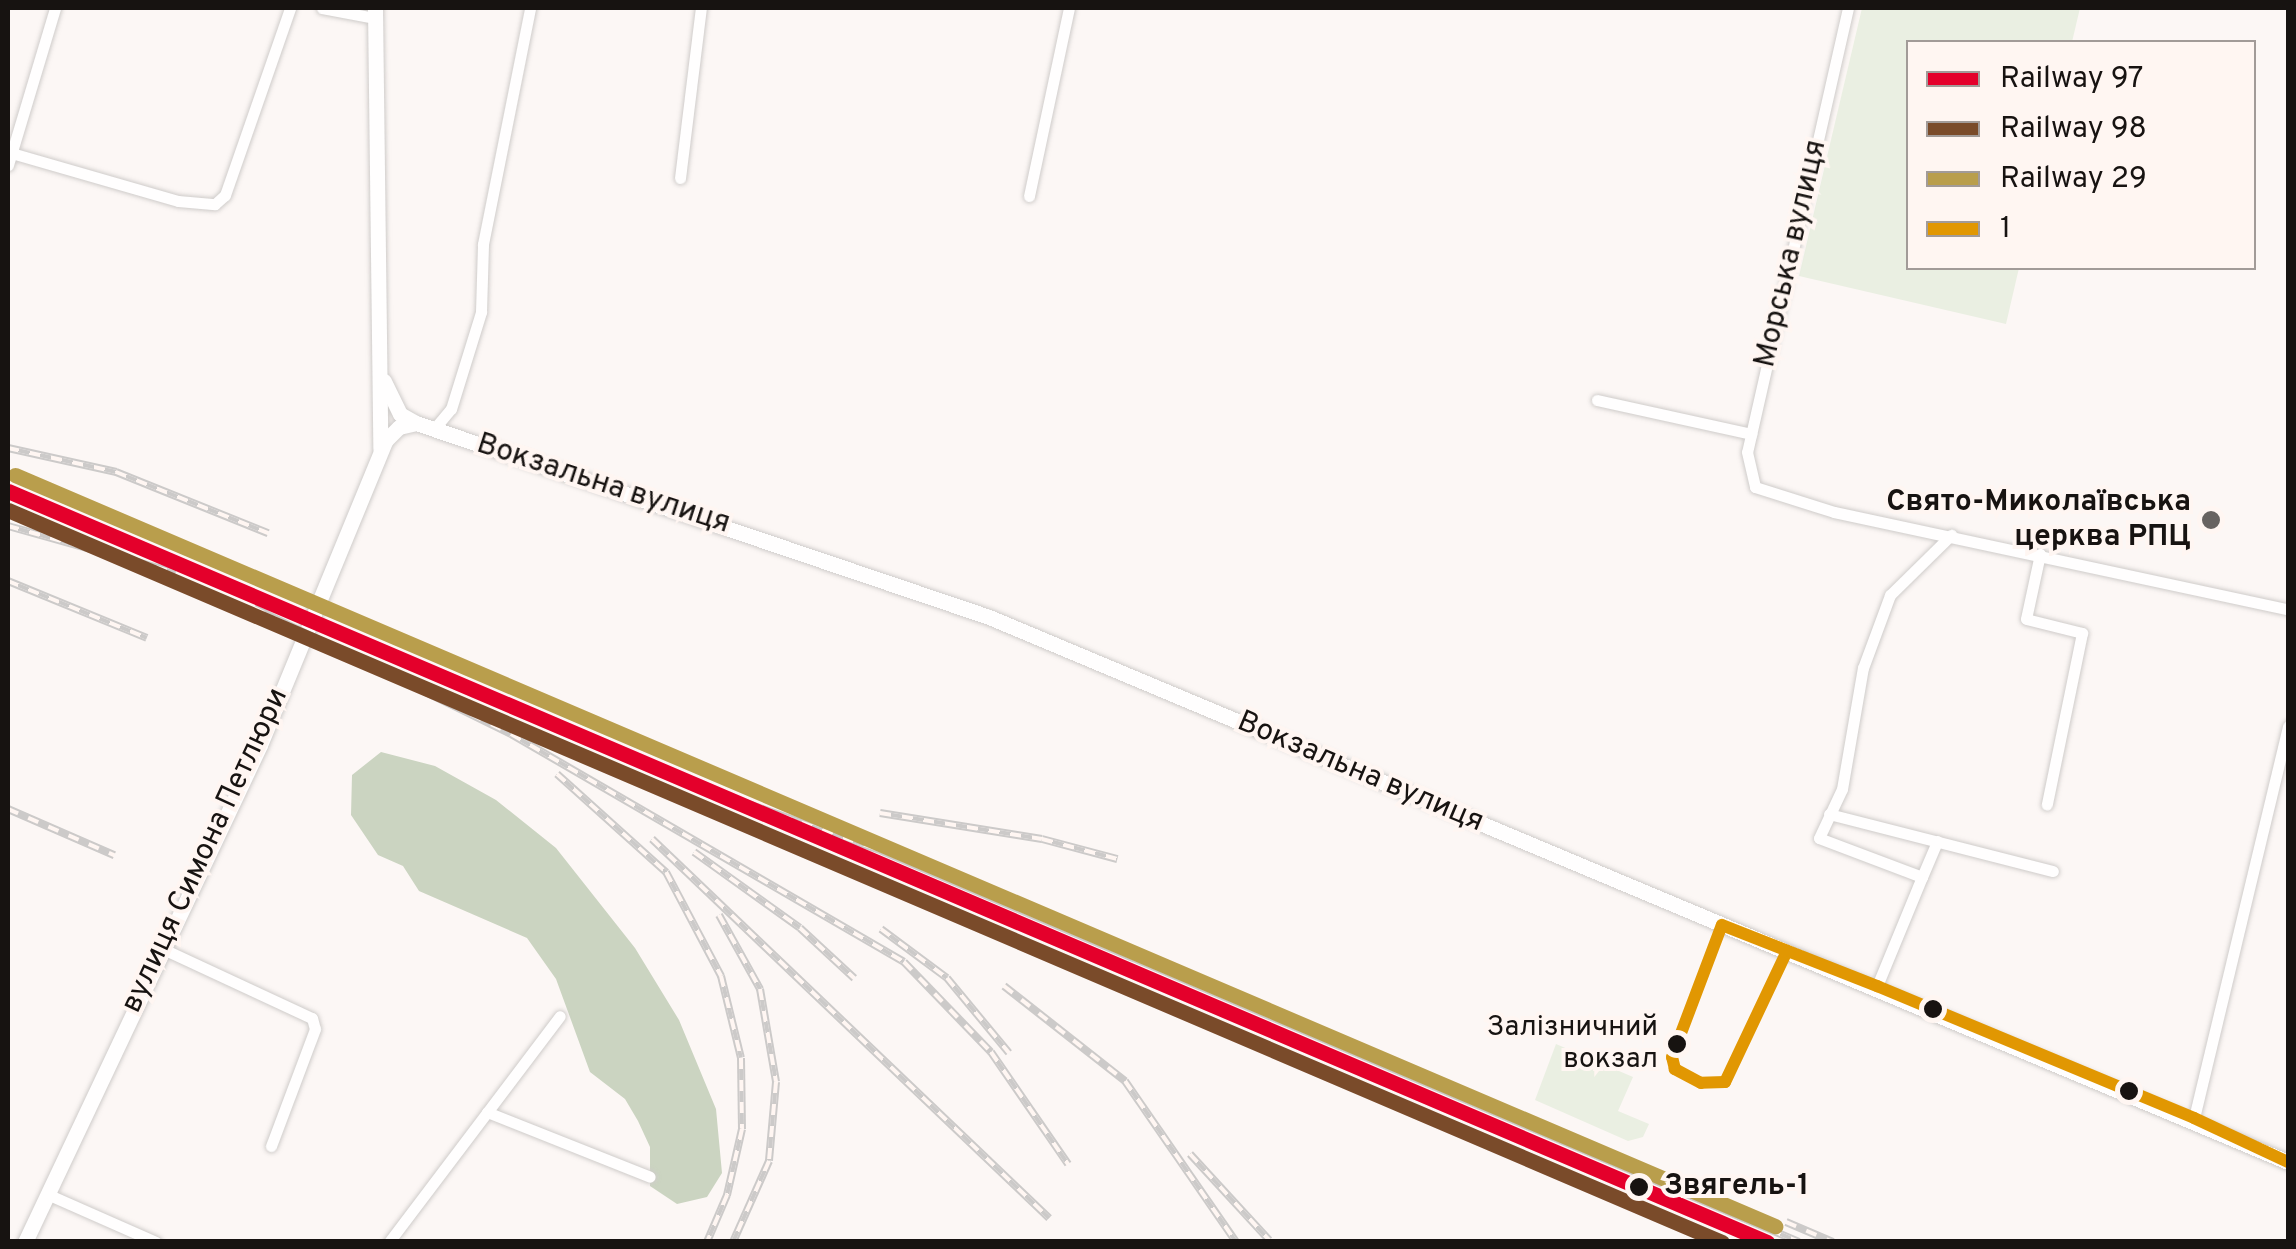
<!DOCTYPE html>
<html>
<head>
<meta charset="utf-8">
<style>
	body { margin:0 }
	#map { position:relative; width:2296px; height:1249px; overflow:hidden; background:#fcf7f5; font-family:Overpass,sans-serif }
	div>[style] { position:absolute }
	.green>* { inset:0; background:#eaefe2 }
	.forest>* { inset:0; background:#cbd4c1 }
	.roads { filter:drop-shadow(0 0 2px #cfccca) drop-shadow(0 0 2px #cfccca) }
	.street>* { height:11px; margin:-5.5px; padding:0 5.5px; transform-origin:5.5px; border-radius:5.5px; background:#fffefe }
	.secondary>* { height:15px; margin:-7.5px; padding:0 7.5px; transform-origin:7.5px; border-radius:7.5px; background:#fffefe }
	.rail>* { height:8px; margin-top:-4px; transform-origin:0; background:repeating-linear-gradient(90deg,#fff6f2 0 11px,#cccac9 0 22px); box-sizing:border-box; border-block:2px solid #cccac9 }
	.bus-1>* { height:12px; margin:-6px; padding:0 6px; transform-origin:6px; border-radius:6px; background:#e19702 }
	.rail-1>* { height:15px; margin:-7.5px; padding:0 7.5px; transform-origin:7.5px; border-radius:7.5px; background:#e4002b }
	.rail-2>* { height:15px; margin:-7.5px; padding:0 7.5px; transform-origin:7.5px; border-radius:7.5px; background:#7a4b2a }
	.rail-3>* { height:15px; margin:-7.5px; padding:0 7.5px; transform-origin:7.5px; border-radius:7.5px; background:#b99e4c }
	.dots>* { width:28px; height:28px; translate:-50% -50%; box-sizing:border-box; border:5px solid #fff6f2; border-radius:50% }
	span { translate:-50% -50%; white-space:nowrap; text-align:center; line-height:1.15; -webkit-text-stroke:8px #fff6f2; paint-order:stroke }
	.bus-label { font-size:28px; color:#171311 }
	.right { translate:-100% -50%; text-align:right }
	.street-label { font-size:30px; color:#171311 }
	.poi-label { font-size:30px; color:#171311; font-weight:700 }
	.stop-label { font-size:30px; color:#171311; font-weight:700 }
	.left { translate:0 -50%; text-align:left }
	.frame { position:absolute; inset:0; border:10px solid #171311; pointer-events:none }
	.legend { position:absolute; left:1906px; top:40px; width:350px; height:230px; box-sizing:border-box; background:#fff6f2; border:2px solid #a29b98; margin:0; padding:12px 18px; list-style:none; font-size:30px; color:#171311 }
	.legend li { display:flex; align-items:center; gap:20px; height:50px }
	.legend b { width:50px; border:2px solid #a29b98 }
</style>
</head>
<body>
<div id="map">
	<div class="green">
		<i style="clip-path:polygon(1862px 8px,2080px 8px,2072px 42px,1908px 42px,1908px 268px,2019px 268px,2006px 324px,1799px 276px)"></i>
		<i style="clip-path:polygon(1556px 1044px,1633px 1077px,1618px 1111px,1649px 1124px,1643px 1137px,1628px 1141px,1535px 1100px)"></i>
	</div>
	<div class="forest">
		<i style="clip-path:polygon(381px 752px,435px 766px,496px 800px,556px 848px,635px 948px,679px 1020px,716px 1109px,722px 1173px,707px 1197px,677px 1204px,650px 1186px,650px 1147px,638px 1121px,625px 1099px,590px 1072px,556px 979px,527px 938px,419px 891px,403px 866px,378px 855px,351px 815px,352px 775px)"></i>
	</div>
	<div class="roads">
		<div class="street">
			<i style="left:322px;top:8px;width:54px;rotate:10.7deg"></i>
			<i style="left:1848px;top:8px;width:455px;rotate:102.8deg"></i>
			<i style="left:1747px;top:452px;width:36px;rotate:77deg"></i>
			<i style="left:1755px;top:487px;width:83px;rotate:17.6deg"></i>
			<i style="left:1834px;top:512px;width:464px;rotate:12.1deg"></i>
			<i style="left:8px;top:152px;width:177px;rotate:16.1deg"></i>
			<i style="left:178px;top:201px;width:37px;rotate:5deg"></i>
			<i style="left:215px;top:204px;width:13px;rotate:-42deg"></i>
			<i style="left:225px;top:195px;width:198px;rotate:-70.8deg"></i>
			<i style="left:8px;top:165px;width:164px;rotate:-73.3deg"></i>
			<i style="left:680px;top:178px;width:171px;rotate:-83deg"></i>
			<i style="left:1029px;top:196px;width:192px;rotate:-78deg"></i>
			<i style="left:1597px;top:400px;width:158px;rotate:12.4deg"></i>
			<i style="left:434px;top:429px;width:26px;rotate:-50deg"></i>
			<i style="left:451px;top:409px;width:102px;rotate:-72.8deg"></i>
			<i style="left:481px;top:312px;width:68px;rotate:-88.3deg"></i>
			<i style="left:483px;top:244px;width:241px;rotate:-78.7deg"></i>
			<i style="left:2040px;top:554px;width:66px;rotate:102.2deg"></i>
			<i style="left:2026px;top:619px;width:58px;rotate:14deg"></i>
			<i style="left:2082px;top:633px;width:175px;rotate:101.6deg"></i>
			<i style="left:1829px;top:814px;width:231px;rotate:14.3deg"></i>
			<i style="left:1922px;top:877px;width:39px;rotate:-67deg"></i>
			<i style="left:161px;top:948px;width:166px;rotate:24.9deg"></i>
			<i style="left:312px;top:1018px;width:11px;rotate:75deg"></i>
			<i style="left:315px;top:1029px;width:125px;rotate:110.6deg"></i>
			<i style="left:1877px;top:986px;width:118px;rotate:-67.6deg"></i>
			<i style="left:1922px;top:877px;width:110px;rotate:-159.3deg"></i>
			<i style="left:1819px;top:838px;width:54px;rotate:-64.9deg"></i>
			<i style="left:1842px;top:789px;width:123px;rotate:-80.2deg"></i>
			<i style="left:1863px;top:668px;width:78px;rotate:-69.7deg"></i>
			<i style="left:1890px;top:595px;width:86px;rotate:-44.5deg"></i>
			<i style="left:487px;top:1112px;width:175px;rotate:21.7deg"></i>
			<i style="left:2194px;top:1118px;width:403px;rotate:-76.5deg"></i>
			<i style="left:47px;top:1194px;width:119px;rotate:23.8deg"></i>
			<i style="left:389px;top:1242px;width:283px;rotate:-52.9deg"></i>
		</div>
		<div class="secondary">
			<i style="left:375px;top:8px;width:440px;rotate:89.3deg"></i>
			<i style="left:416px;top:423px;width:605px;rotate:18.7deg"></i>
			<i style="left:989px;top:617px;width:1409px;rotate:22.76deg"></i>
			<i style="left:25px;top:1242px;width:550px;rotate:-64.69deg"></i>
			<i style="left:260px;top:745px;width:330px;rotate:-67.6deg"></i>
			<i style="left:386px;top:440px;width:18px;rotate:-45deg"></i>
			<i style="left:399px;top:427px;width:17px;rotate:-13deg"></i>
			<i style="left:416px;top:423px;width:18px;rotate:-151deg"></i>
			<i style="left:400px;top:414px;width:37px;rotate:-116deg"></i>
		</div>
	</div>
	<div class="rail">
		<i style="left:8px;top:448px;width:111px;rotate:12.5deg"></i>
		<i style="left:116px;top:472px;width:164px;rotate:21.9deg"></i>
		<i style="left:8px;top:526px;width:174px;rotate:15.6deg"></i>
		<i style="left:8px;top:581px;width:150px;rotate:22.3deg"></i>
		<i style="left:254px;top:608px;width:286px;rotate:26.1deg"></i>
		<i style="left:511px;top:734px;width:454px;rotate:30.1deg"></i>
		<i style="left:904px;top:962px;width:125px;rotate:46deg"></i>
		<i style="left:991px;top:1052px;width:136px;rotate:55.5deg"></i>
		<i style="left:557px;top:774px;width:147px;rotate:42deg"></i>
		<i style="left:666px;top:872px;width:118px;rotate:62.1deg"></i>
		<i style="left:721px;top:976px;width:84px;rotate:76.3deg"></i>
		<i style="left:741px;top:1058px;width:71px;rotate:89.2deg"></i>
		<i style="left:742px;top:1129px;width:68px;rotate:102.8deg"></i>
		<i style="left:727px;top:1195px;width:51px;rotate:113.1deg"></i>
		<i style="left:677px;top:779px;width:215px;rotate:19.3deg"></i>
		<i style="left:880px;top:850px;width:999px;rotate:23.1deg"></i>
		<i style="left:8px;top:809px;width:116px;rotate:23.5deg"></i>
		<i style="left:880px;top:813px;width:164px;rotate:9.1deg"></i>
		<i style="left:1042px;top:839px;width:78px;rotate:14.9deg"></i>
		<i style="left:652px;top:839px;width:549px;rotate:43.67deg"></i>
		<i style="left:694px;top:852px;width:130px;rotate:35.6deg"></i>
		<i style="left:800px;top:928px;width:74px;rotate:42.8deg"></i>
		<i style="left:719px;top:915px;width:85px;rotate:61deg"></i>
		<i style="left:760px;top:989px;width:94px;rotate:80.2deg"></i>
		<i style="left:776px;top:1082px;width:79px;rotate:95.1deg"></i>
		<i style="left:769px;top:1161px;width:89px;rotate:114deg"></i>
		<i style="left:881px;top:929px;width:82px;rotate:36.6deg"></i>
		<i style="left:947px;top:978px;width:97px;rotate:50.4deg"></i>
		<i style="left:1004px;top:986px;width:154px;rotate:38.1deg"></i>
		<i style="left:1125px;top:1081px;width:196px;rotate:55.4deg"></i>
		<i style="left:1190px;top:1154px;width:117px;rotate:47.4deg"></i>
		<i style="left:1786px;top:1222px;width:51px;rotate:23.1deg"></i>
	</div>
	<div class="bus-1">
		<i style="left:1787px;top:951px;width:145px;rotate:115.3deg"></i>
		<i style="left:1725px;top:1082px;width:24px;rotate:178deg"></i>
		<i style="left:1701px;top:1083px;width:30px;rotate:-152deg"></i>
		<i style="left:1675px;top:1069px;width:12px;rotate:-104deg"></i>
		<i style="left:1672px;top:1057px;width:141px;rotate:-69.3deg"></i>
		<i style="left:1722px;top:925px;width:167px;rotate:21.5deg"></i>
		<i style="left:1877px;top:986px;width:343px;rotate:22.6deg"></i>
		<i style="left:2194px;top:1118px;width:104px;rotate:25.1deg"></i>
	</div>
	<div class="rail-1">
		<i style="left:8px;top:491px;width:1913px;rotate:23.12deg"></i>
	</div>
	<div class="rail-2">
		<i style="left:8px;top:510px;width:1864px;rotate:23.13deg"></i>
	</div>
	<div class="rail-3">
		<i style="left:15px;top:475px;width:1914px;rotate:23.11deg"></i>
	</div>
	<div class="dots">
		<i style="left:2211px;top:520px;background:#676361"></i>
		<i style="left:1933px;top:1009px;background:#171311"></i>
		<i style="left:1677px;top:1044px;background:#171311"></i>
		<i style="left:2129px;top:1091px;background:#171311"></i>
		<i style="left:1639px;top:1187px;background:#171311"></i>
	</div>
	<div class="bus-label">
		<span class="right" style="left:1658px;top:1044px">Залізничний<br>вокзал</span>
	</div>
	<div class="street-label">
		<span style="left:1792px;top:254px;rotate:-77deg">Морська вулиця</span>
		<span style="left:603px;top:485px;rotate:18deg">Вокзальна вулиця</span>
		<span style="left:1360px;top:773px;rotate:23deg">Вокзальна вулиця</span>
		<span style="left:206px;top:851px;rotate:-65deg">вулиця Симона Петлюри</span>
	</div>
	<div class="poi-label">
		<span class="right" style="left:2191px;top:520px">Свято-Миколаївська<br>церква РПЦ</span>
	</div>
	<div class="stop-label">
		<span class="left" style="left:1664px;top:1187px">Звягель-1</span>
	</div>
	<div class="frame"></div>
	<ul class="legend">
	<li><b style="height:12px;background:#e4002b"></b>Railway 97</li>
	<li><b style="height:12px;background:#7a4b2a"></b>Railway 98</li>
	<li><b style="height:12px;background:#b99e4c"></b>Railway 29</li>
	<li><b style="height:12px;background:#e19702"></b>1</li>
	</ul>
</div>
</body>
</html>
